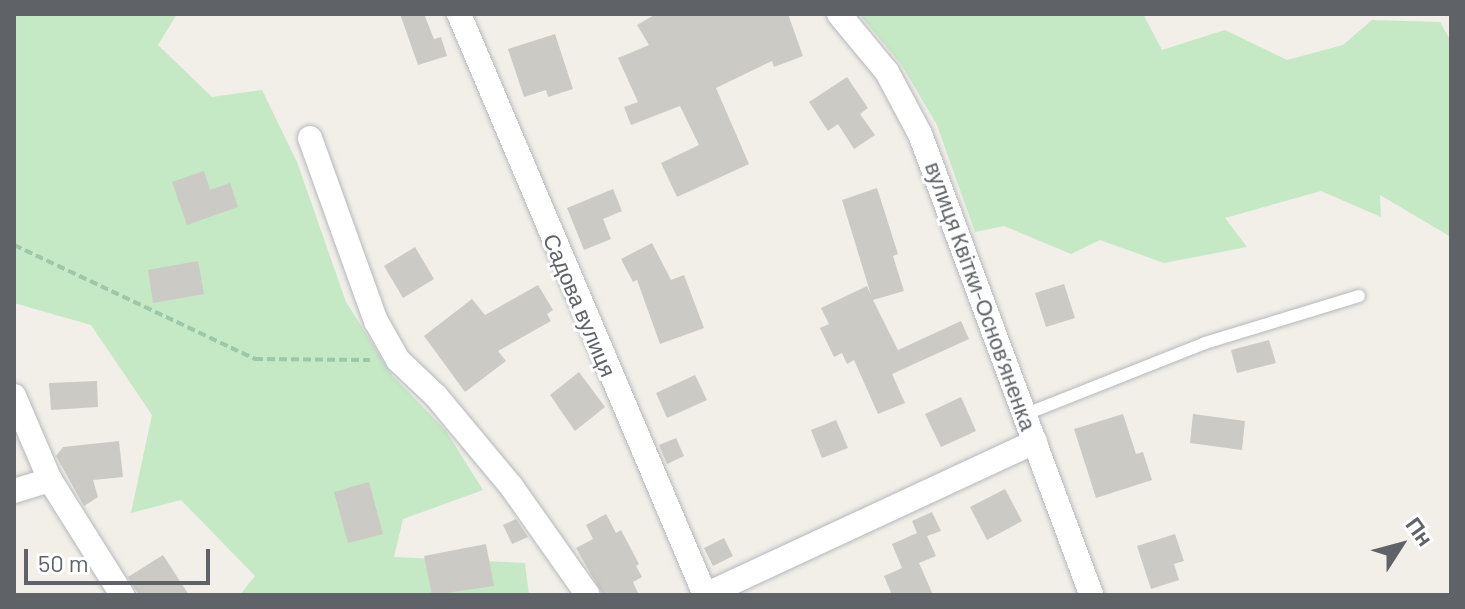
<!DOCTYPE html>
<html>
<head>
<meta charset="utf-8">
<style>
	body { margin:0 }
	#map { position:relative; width:1465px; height:609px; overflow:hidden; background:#f1efe8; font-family:Barlow,sans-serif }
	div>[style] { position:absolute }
	.green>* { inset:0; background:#c5e8c5 }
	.building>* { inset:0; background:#cccac5 }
	.path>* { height:4px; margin-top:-2px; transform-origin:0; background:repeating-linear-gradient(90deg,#9cc7a9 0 8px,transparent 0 12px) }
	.roads { filter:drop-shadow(0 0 2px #b5b8bc) drop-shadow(0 0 2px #b5b8bc) }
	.lane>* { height:12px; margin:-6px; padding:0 6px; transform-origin:6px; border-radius:6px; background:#fff }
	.street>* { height:24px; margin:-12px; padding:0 12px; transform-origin:12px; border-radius:12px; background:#fff }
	span { translate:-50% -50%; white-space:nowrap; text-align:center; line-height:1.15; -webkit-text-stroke:6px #fff; paint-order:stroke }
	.street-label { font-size:22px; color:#5f6368 }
	.frame { position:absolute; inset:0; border:16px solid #5f6368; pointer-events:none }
	.north { position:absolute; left:1361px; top:505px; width:80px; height:80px; -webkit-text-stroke:6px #fff; paint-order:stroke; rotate:54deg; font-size:22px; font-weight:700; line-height:32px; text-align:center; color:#5f6368 }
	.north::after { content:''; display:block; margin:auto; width:28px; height:36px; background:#5f6368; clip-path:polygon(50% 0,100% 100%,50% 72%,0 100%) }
	.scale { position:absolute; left:24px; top:549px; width:186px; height:36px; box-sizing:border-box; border:4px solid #5f6368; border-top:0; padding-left:10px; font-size:24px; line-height:28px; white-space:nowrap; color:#5f6368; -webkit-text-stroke:6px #fff; paint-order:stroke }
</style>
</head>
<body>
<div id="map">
	<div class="green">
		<i style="clip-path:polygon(14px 14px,177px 14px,158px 45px,212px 97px,262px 90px,297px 162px,346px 302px,392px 375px,446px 431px,483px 490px,403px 519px,394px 557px,525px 563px,529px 595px,240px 595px,255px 576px,181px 500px,131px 513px,152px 415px,91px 325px,14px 303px)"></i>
		<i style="clip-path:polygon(859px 14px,1143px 14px,1162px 50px,1225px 30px,1287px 60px,1343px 45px,1372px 20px,1440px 22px,1451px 41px,1451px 237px,1380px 195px,1381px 217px,1321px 191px,1225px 218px,1247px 247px,1164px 263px,1100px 240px,1071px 254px,1004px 226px,975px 232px,937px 125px,901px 64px)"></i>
	</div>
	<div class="building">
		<i style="clip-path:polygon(400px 14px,424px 14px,434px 39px,441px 37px,447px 56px,418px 65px)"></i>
		<i style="clip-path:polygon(656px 14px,788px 14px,803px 56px,774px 67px,772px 61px,716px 88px,749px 164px,677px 197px,661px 163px,699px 145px,680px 106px,631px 125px,624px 107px,638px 102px,618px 58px,649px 45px,637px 25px)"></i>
		<i style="clip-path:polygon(555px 34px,573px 89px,548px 97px,546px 90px,524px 97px,508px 49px)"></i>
		<i style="clip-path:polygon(847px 77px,868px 108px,860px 114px,875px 135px,854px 149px,838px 124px,828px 131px,809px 102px)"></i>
		<i style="clip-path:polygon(204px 171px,210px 190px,230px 183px,238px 207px,187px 225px,172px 182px)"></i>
		<i style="clip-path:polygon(877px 188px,898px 254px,893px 256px,904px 291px,873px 300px,898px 350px,961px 321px,969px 339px,892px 374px,905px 403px,878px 414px,854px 360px,847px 364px,842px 353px,834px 357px,820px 328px,829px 324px,821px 308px,867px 286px,871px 295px,842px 200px)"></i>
		<i style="clip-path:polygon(613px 189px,622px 211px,603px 219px,611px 239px,584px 250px,567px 208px)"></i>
		<i style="clip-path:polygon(652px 243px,671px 280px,684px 275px,704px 328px,660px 344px,637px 280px,633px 282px,621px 259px)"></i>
		<i style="clip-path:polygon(415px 247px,434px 279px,403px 298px,384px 266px)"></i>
		<i style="clip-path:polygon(198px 261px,204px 294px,153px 303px,148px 270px)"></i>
		<i style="clip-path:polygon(1064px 284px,1075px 318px,1046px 327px,1035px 293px)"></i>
		<i style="clip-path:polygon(538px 285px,553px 310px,547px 314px,551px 321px,498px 351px,506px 361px,465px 392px,424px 336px,472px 299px,485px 315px)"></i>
		<i style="clip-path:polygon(1269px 340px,1276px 363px,1237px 373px,1231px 350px)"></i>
		<i style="clip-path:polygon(579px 372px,605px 407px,575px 431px,550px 395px)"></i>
		<i style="clip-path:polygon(695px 375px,707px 400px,667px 418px,656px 393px)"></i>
		<i style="clip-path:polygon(97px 381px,98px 407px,51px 410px,49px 383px)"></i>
		<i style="clip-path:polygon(961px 397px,976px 431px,941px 447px,925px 414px)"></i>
		<i style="clip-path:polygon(1123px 414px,1136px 454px,1143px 452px,1152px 480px,1096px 498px,1074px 429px)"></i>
		<i style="clip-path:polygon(1193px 414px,1245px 421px,1242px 450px,1190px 443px)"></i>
		<i style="clip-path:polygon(836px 420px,848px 448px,822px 458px,811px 430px)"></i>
		<i style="clip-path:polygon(676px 438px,684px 456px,667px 464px,659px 445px)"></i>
		<i style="clip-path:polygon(119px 441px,123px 477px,93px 480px,98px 497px,84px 506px,56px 456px,63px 447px)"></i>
		<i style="clip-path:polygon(369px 482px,383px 534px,348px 543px,334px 492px)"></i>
		<i style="clip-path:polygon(1005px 489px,1022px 521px,987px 540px,970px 507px)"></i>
		<i style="clip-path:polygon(932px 512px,941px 531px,927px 536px,936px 556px,919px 563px,933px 595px,892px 595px,884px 576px,902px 568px,892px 544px,917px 533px,912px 521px)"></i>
		<i style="clip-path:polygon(606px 514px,616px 533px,621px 530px,639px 564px,636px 566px,642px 577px,633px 582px,639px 595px,603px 595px,576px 548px,593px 539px,586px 525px)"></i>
		<i style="clip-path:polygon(516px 519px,528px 537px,512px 544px,503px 525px)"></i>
		<i style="clip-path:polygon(1175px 534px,1184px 561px,1174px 564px,1179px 580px,1151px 589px,1137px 546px)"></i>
		<i style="clip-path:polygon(724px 538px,733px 556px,713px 566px,704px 548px)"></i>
		<i style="clip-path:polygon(486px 544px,494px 586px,432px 595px,424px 556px)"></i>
		<i style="clip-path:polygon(163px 555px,189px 595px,139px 595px,135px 589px,128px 577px)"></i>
	</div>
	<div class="path">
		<i style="left:14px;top:245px;width:267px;rotate:25.3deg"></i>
		<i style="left:255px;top:359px;width:115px;rotate:0.5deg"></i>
	</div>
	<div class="roads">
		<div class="lane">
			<i style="left:1026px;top:414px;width:193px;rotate:-21.6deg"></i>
			<i style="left:1205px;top:343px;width:161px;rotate:-17deg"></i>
		</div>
		<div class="street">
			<i style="left:459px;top:14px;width:631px;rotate:67.05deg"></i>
			<i style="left:839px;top:14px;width:75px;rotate:50.4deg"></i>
			<i style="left:887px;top:72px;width:70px;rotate:62deg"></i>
			<i style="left:920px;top:134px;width:492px;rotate:69.6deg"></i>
			<i style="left:310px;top:138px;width:195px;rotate:70.2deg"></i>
			<i style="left:376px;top:321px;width:45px;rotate:60.6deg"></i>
			<i style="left:398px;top:360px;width:52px;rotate:43.5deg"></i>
			<i style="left:436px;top:396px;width:117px;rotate:50.2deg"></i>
			<i style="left:511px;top:486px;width:133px;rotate:54.8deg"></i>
			<i style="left:14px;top:396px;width:91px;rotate:66.8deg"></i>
			<i style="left:50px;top:480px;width:136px;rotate:57.9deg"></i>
			<i style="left:14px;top:491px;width:38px;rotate:-17deg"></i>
			<i style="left:705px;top:595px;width:364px;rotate:-24.9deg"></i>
		</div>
	</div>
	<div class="street-label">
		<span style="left:981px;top:296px;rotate:70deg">вулиця Квітки-Основ’яненка</span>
		<span style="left:580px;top:305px;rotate:67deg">Садова вулиця</span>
	</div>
	<div class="frame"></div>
	<div class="north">Пн</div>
	<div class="scale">50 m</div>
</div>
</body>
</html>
